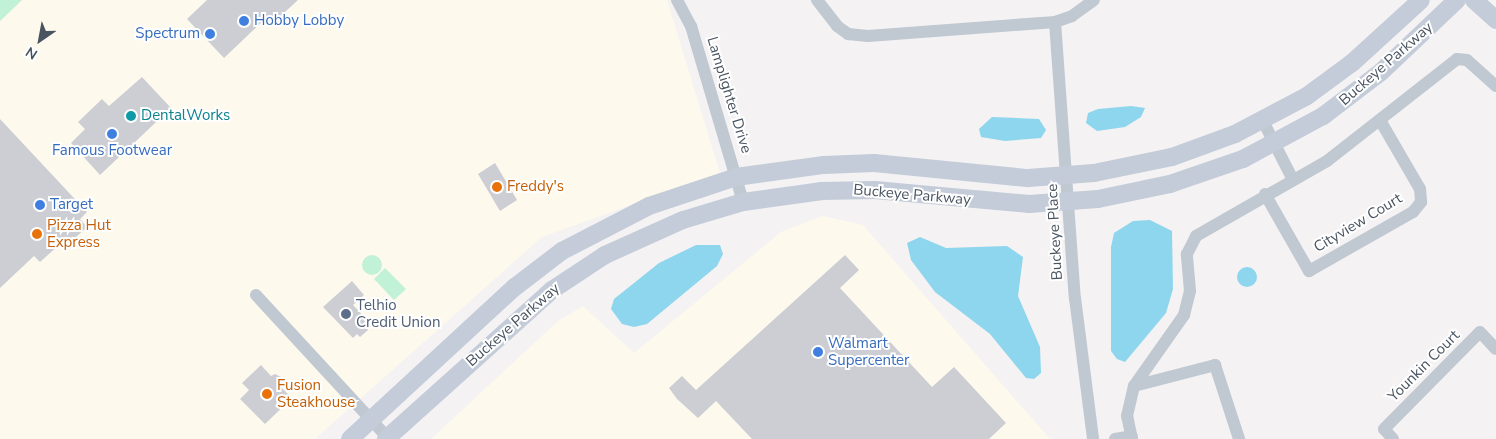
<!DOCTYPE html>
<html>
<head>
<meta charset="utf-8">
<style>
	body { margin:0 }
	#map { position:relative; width:1496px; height:439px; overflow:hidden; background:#f4f2f2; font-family:"Nunito Sans",sans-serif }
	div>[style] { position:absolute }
	.commercial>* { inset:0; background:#fdf9ed }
	.green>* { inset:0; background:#c1f1d6 }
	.round { border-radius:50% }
	.water>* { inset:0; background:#8ed6ee }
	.building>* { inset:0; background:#ccced4 }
	.street>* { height:12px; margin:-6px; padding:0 6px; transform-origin:6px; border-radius:6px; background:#c0c8d1 }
	.secondary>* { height:18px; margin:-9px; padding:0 9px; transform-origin:9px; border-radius:9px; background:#c3ccd8 }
	.dots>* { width:14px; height:14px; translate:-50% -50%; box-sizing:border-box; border:2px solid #fff; border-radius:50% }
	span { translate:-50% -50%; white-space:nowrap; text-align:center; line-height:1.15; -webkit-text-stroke:4px #fff; paint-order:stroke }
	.shop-label { font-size:15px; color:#366cbe }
	.left { translate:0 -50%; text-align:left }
	.right { translate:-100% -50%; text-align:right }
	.street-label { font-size:15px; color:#495460 }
	.culture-label { font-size:15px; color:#0d838f }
	.food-label { font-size:15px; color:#c56008 }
	.service-label { font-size:15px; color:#4e5e75 }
	.north { position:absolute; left:15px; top:15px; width:50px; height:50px; -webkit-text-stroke:4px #fff; paint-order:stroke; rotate:213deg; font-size:14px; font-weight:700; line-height:20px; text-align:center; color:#495460 }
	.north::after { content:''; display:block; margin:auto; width:18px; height:22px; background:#495460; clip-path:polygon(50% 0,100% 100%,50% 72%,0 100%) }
</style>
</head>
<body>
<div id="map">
	<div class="commercial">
		<i style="clip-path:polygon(22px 0,667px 0,720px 173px,542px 237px,315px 439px,0 439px,0 21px)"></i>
		<i style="clip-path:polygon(823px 216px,863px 225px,1050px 439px,431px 439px,558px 321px,583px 306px,634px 353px,781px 232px)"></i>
	</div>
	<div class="green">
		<i style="clip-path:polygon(0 0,22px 0,0 21px)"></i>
		<i class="round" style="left:362px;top:255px;width:20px;height:20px"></i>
		<i style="clip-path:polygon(385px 268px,406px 289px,394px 300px,374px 279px)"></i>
	</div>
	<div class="water">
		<i style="clip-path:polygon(1131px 106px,1145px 108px,1141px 117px,1125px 127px,1097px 131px,1086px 123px,1088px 113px,1098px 109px)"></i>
		<i style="clip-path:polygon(992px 117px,1039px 119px,1046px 130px,1041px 138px,1005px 141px,981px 137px,979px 129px)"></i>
		<i style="clip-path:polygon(1150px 220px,1172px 231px,1173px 289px,1166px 313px,1125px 362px,1117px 359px,1111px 351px,1111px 247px,1114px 233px,1133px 221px)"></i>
		<i style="clip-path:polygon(920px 237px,946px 248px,1007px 246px,1023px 257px,1018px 296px,1040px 347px,1041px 373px,1034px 379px,1026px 378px,990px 334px,935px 292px,911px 260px,907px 243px)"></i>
		<i style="clip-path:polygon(696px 245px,720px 245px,723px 254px,717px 266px,647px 324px,634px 327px,622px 324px,611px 309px,614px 299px,659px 263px)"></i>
		<i class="round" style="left:1237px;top:267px;width:20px;height:20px"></i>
	</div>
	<div class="building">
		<i style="clip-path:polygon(207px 0,298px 0,273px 23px,267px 17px,224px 58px,187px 19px)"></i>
		<i style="clip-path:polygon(142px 77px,171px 108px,100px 175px,71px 143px,85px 129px,78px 122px,102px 99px,109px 106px)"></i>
		<i style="clip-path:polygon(0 119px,87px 212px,80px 219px,87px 227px,63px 249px,59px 245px,40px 262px,34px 256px,0 288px)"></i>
		<i style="clip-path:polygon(495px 163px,517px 200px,500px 211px,478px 174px)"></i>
		<i style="clip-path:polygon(845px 255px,859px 270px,840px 288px,932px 387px,954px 367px,1006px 423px,989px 439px,752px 439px,716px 401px,698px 418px,677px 399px,669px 388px,682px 376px,696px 390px)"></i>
		<i style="clip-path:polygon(352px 281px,364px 295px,353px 305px,369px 322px,365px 326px,368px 330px,360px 337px,357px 334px,353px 338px,323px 307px)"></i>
		<i style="clip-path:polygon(261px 365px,271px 376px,275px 374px,281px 377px,284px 382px,281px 387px,292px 398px,265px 424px,240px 399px,249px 390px,242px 383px)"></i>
	</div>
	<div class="street">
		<i style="left:677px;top:0;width:30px;rotate:62deg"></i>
		<i style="left:691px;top:26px;width:184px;rotate:73.5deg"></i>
		<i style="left:817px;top:0;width:33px;rotate:52deg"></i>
		<i style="left:837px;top:26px;width:14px;rotate:36deg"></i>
		<i style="left:848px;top:34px;width:20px;rotate:6deg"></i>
		<i style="left:868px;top:36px;width:188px;rotate:-4.3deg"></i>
		<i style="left:1055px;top:22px;width:18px;rotate:-19deg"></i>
		<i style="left:1072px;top:16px;width:27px;rotate:-36deg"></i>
		<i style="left:1055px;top:22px;width:277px;rotate:85.9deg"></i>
		<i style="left:1075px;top:298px;width:142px;rotate:82.7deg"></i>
		<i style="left:1263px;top:121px;width:64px;rotate:63deg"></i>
		<i style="left:1265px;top:194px;width:89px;rotate:60.3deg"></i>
		<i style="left:1309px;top:271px;width:120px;rotate:-29.6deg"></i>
		<i style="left:1413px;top:212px;width:13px;rotate:-51deg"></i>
		<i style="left:1421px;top:202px;width:13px;rotate:-94deg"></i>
		<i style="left:1420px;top:189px;width:78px;rotate:-120.2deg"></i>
		<i style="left:256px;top:295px;width:196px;rotate:47.3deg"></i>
		<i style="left:1134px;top:386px;width:84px;rotate:-14.5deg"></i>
		<i style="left:1215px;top:365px;width:78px;rotate:72deg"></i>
		<i style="left:1115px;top:439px;width:17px;rotate:-10deg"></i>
		<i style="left:1132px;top:439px;width:24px;rotate:-102deg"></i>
		<i style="left:1127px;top:416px;width:31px;rotate:-77deg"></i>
		<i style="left:1134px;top:386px;width:87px;rotate:-54.8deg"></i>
		<i style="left:1184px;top:315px;width:25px;rotate:-76deg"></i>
		<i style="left:1190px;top:291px;width:37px;rotate:-95deg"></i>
		<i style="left:1187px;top:254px;width:20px;rotate:-63deg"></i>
		<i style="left:1196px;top:236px;width:151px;rotate:-29.8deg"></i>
		<i style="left:1327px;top:161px;width:165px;rotate:-38.1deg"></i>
		<i style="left:1457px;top:59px;width:10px;rotate:6deg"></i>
		<i style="left:1467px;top:60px;width:39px;rotate:42deg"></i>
		<i style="left:1393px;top:439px;width:13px;rotate:-132deg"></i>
		<i style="left:1384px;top:429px;width:136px;rotate:-45.3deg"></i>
		<i style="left:1480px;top:332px;width:23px;rotate:47deg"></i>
	</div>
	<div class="secondary">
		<i style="left:1474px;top:0;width:30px;rotate:42deg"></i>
		<i style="left:350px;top:439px;width:224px;rotate:-42.7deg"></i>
		<i style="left:515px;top:287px;width:59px;rotate:-37.5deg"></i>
		<i style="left:562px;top:251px;width:98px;rotate:-27.3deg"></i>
		<i style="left:649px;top:206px;width:92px;rotate:-18.4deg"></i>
		<i style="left:736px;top:177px;width:89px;rotate:-7.8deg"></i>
		<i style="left:824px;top:165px;width:50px;rotate:-2.3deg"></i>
		<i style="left:874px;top:163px;width:155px;rotate:5.6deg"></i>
		<i style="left:1028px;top:178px;width:66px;rotate:-4.3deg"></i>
		<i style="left:1094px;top:173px;width:80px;rotate:-11.6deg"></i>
		<i style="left:1172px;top:157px;width:67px;rotate:-20.1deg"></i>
		<i style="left:1235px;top:134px;width:81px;rotate:-27.8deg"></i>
		<i style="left:1307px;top:96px;width:56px;rotate:-36.3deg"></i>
		<i style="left:1352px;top:63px;width:93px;rotate:-42.4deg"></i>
		<i style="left:386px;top:439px;width:223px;rotate:-41.9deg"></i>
		<i style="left:552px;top:290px;width:64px;rotate:-33.4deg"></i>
		<i style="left:605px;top:255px;width:85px;rotate:-24.2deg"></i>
		<i style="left:683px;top:220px;width:63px;rotate:-16.7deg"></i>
		<i style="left:743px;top:202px;width:80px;rotate:-7.9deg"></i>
		<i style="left:822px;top:191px;width:53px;rotate:-1.1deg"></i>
		<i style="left:875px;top:190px;width:155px;rotate:5.2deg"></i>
		<i style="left:1029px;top:204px;width:69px;rotate:-4.1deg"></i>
		<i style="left:1098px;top:199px;width:74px;rotate:-11.8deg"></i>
		<i style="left:1170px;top:184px;width:77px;rotate:-18.9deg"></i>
		<i style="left:1243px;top:159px;width:91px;rotate:-28.3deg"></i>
		<i style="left:1323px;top:116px;width:73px;rotate:-37.2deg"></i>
		<i style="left:1381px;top:72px;width:105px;rotate:-43.5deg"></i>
	</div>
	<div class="dots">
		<i style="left:244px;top:21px;background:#3f7fe0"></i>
		<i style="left:210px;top:34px;background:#3f7fe0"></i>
		<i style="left:131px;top:116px;background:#0f9aa8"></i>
		<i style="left:112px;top:134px;background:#3f7fe0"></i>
		<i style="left:497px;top:187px;background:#e8710a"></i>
		<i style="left:40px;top:205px;background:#3f7fe0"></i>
		<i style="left:37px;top:234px;background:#e8710a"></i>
		<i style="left:346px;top:314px;background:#5c6f8a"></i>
		<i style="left:818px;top:352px;background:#3f7fe0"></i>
		<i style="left:267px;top:394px;background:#e8710a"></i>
	</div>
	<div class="shop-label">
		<span class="left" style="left:254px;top:21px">Hobby Lobby</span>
		<span class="right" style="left:200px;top:34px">Spectrum</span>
		<span style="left:112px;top:151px">Famous Footwear</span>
		<span class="left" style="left:50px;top:205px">Target</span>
		<span class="left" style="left:828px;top:352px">Walmart<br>Supercenter</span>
	</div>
	<div class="street-label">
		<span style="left:1386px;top:64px;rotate:-41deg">Buckeye Parkway</span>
		<span style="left:729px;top:95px;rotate:73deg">Lamplighter Drive</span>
		<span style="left:912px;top:195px;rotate:5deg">Buckeye Parkway</span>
		<span style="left:1358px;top:223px;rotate:-31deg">Cityview Court</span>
		<span style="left:1055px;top:232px;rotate:-93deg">Buckeye Place</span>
		<span style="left:513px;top:325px;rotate:-41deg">Buckeye Parkway</span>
		<span style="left:1424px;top:366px;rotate:-45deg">Younkin Court</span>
	</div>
	<div class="culture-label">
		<span class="left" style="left:141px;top:116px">DentalWorks</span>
	</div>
	<div class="food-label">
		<span class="left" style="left:507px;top:187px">Freddy's</span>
		<span class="left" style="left:47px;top:234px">Pizza Hut<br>Express</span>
		<span class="left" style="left:277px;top:394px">Fusion<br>Steakhouse</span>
	</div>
	<div class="service-label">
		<span class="left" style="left:356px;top:314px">Telhio<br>Credit Union</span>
	</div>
	<div class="north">N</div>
</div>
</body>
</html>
